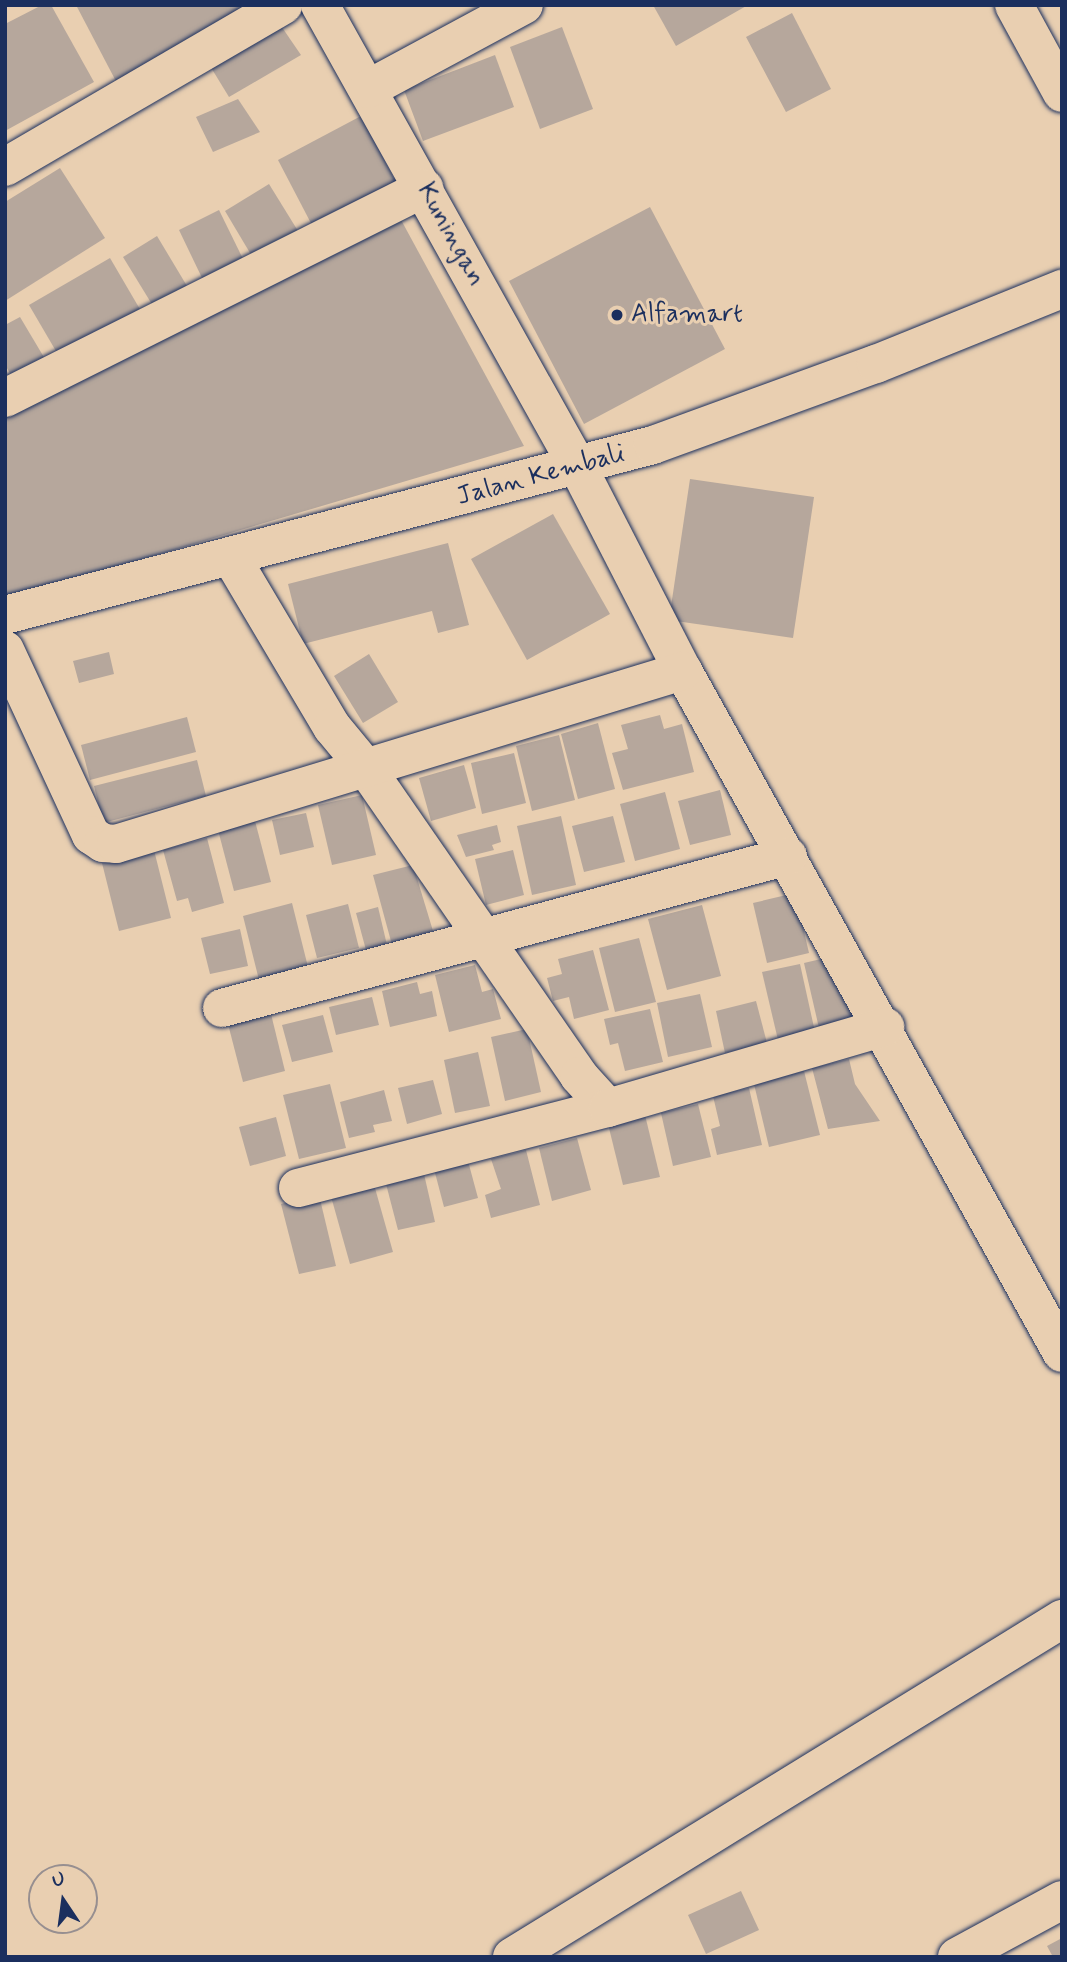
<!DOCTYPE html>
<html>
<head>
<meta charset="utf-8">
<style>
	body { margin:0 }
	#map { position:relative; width:1067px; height:1962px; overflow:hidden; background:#e9cfb1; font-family:Mynerve,sans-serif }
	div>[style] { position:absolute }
	.building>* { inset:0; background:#b6a79c }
	.roads { filter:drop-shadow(0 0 2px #1b2f5e) drop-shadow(0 0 2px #1b2f5e) }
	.minor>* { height:38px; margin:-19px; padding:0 19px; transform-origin:19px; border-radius:19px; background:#e9cfb1 }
	.dots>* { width:19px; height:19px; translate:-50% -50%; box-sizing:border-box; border:4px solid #e9cfb1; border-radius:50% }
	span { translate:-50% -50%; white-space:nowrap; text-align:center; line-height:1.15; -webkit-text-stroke:6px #e9cfb1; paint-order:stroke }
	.street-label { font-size:26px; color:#1b2f5e }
	.poi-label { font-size:26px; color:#1b2f5e }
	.left { translate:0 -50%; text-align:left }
	.frame { position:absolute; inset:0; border:7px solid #1b2f5e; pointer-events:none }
	.north { position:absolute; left:28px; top:1864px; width:70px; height:70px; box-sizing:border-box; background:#e9cfb1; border:2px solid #978f90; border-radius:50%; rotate:347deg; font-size:19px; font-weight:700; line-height:28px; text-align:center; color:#1b2f5e }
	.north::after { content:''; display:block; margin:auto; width:24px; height:32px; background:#1b2f5e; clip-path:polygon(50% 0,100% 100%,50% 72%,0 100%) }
</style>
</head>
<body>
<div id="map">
	<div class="building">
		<i style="clip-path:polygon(42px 5px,51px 5px,94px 82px,5px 131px,5px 24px)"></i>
		<i style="clip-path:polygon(76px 5px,255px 5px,119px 87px)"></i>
		<i style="clip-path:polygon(653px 5px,748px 5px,676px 46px)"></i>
		<i style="clip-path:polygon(792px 13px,831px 89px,786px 112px,746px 37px)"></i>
		<i style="clip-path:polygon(277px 20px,301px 55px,229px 97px,207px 61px)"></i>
		<i style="clip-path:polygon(562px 27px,593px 109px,540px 129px,510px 47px)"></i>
		<i style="clip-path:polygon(495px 55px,514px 107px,423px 141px,404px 90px)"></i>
		<i style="clip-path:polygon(238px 99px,260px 132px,213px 152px,196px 117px)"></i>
		<i style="clip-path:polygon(361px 116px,398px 186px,314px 229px,278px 160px)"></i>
		<i style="clip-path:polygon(60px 168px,105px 238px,5px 301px,5px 202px)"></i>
		<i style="clip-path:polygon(269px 184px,298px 231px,253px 258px,225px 211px)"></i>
		<i style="clip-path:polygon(650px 207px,725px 349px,584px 424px,509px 281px)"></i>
		<i style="clip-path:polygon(219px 210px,244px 261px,203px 280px,179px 230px)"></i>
		<i style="clip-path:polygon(400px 218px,524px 446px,5px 600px,5px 410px)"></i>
		<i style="clip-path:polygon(157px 236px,187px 286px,153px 306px,123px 257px)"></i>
		<i style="clip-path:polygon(110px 258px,141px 311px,60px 358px,29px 305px)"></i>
		<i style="clip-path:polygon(20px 317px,45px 359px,13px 378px,5px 365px,5px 325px)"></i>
		<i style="clip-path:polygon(690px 479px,814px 497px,793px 638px,669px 620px)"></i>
		<i style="clip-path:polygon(553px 514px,610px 614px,527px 660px,471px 559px)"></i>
		<i style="clip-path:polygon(448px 543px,469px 625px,438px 633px,432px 611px,303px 644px,288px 584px)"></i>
		<i style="clip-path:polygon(109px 652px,114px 674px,79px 683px,73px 661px)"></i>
		<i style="clip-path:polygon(369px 654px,398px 702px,363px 723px,334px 676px)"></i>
		<i style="clip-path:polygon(660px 715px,664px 729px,682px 724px,694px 772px,623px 790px,612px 753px,628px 749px,621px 725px)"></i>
		<i style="clip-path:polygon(187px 717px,196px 752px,90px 780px,81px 745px)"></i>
		<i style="clip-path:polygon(598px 723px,615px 789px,578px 799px,561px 734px)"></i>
		<i style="clip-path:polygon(559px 735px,575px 800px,532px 811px,516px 746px)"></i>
		<i style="clip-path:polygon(514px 753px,526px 803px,482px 814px,471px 763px)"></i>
		<i style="clip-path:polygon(197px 760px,206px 796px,103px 823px,94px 786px)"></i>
		<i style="clip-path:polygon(464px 765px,476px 808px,431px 821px,419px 778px)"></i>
		<i style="clip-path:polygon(720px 790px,731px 835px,690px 845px,678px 801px)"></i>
		<i style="clip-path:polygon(665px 792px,680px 849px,635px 861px,620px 804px)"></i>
		<i style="clip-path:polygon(362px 795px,376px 855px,332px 865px,318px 805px)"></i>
		<i style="clip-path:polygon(306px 813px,314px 847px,280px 855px,272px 820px)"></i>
		<i style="clip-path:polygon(561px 816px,576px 885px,532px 895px,517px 826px)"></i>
		<i style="clip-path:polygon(613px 816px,625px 862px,584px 872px,572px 826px)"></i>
		<i style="clip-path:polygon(255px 821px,271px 882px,234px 891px,218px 830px)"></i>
		<i style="clip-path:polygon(497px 825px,501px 842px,492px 845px,494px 850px,466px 857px,457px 835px)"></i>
		<i style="clip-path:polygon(207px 838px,224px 903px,192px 912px,188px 898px,177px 901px,163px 850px)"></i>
		<i style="clip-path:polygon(154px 850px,171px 918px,119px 931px,102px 863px)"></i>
		<i style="clip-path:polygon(513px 850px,524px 895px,486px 905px,475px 859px)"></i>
		<i style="clip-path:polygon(413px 865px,433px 931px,392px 945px,373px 875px)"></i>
		<i style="clip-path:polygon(795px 893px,809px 953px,767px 963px,753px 903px)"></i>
		<i style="clip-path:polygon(292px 903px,309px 971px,260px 984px,243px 916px)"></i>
		<i style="clip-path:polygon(348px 904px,359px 948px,317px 958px,306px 915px)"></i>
		<i style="clip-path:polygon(702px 905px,721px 976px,667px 990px,648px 919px)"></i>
		<i style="clip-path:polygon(378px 907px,387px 945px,366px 950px,356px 913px)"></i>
		<i style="clip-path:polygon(240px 929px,248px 966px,210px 974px,201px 938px)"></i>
		<i style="clip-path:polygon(639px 938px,656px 1002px,615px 1012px,599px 948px)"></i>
		<i style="clip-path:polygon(593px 950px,609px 1010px,574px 1019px,569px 997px,553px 1001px,547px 978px,562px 974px,558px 959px)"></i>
		<i style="clip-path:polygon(838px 955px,853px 1020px,819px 1028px,804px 963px)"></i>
		<i style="clip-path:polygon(800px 964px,815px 1032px,778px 1040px,762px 972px)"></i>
		<i style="clip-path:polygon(475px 965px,482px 992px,493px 989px,501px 1019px,449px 1032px,435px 975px)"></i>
		<i style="clip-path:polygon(417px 982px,420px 994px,432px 991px,437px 1016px,390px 1027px,382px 991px)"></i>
		<i style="clip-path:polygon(700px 994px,712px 1047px,668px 1057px,657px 1003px)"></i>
		<i style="clip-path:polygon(372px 997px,379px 1025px,336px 1035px,329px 1007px)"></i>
		<i style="clip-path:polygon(756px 1001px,767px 1043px,725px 1053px,716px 1011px)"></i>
		<i style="clip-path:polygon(650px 1009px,663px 1062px,625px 1071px,618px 1043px,610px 1045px,604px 1019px)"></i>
		<i style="clip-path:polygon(271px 1014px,285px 1071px,243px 1082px,228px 1024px)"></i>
		<i style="clip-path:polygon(323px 1015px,333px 1052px,292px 1062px,282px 1025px)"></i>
		<i style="clip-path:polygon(527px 1029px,541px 1092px,505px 1101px,491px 1037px)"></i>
		<i style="clip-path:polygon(478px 1052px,490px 1106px,455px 1113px,444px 1060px)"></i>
		<i style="clip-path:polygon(849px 1059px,855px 1084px,880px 1121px,828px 1129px,812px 1068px)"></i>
		<i style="clip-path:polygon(804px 1071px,820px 1135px,769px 1147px,754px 1084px)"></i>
		<i style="clip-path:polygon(433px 1080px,442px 1114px,407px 1124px,398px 1088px)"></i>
		<i style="clip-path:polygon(330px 1084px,346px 1148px,299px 1159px,283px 1095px)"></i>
		<i style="clip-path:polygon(749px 1088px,762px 1145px,717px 1155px,711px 1129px,720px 1126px,713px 1096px)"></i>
		<i style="clip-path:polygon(384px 1090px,392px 1121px,373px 1125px,375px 1132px,349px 1138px,340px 1102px)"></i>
		<i style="clip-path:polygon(698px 1104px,711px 1157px,673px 1166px,661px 1113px)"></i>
		<i style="clip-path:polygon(645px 1115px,660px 1177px,623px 1185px,608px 1124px)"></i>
		<i style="clip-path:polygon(276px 1117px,286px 1156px,250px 1166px,239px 1127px)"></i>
		<i style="clip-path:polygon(577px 1138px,591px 1190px,552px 1201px,539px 1148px)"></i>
		<i style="clip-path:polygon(526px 1150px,540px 1205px,491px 1218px,485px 1195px,501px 1189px,491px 1159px)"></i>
		<i style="clip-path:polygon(468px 1161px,478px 1198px,444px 1207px,434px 1169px)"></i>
		<i style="clip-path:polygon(424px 1174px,435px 1222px,398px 1230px,386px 1184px)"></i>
		<i style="clip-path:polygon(373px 1181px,393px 1252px,350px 1264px,330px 1193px)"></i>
		<i style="clip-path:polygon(319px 1195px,336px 1266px,299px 1274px,281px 1204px)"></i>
		<i style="clip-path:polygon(741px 1891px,759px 1930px,706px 1954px,688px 1915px)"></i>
		<i style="clip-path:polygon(1062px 1938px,1062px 1957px,1053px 1957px,1047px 1946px)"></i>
	</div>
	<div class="roads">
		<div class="minor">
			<i style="left:320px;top:5px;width:529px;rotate:60.82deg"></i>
			<i style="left:578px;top:467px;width:229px;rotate:62.8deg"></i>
			<i style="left:683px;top:671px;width:780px;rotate:60.94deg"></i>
			<i style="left:1014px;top:5px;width:100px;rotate:61.4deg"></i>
			<i style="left:368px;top:89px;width:177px;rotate:-28.3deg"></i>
			<i style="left:5px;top:167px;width:322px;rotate:-30.2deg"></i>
			<i style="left:5px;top:398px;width:469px;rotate:-26.6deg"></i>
			<i style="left:231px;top:557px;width:198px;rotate:59.3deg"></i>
			<i style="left:332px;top:727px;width:53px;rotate:50.3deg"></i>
			<i style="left:366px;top:768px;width:374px;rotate:55.3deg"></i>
			<i style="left:579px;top:1076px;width:43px;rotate:47.8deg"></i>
			<i style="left:5px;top:615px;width:670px;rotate:-14.7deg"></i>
			<i style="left:653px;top:445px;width:237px;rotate:-20deg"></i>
			<i style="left:876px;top:364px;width:201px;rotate:-22deg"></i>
			<i style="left:5px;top:650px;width:204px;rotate:65.1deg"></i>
			<i style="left:91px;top:835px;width:14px;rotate:34deg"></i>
			<i style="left:103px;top:843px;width:13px;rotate:4deg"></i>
			<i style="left:116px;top:844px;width:593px;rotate:-16.97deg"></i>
			<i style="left:222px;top:1008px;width:586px;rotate:-15.03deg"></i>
			<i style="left:298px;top:1188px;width:320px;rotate:-14.5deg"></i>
			<i style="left:608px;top:1108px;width:289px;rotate:-16.3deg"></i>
			<i style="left:512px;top:1957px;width:646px;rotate:-31.57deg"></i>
			<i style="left:957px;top:1957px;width:119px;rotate:-28.5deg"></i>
		</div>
	</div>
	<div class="dots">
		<i style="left:617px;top:315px;background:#1b2f5e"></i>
	</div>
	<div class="street-label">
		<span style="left:450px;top:235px;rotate:61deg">Kuningan</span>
		<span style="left:541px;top:476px;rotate:-15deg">Jalan Kembali</span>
	</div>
	<div class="poi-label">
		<span class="left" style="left:631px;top:315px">Alfamart</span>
	</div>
	<div class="frame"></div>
	<div class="north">U</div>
</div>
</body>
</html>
